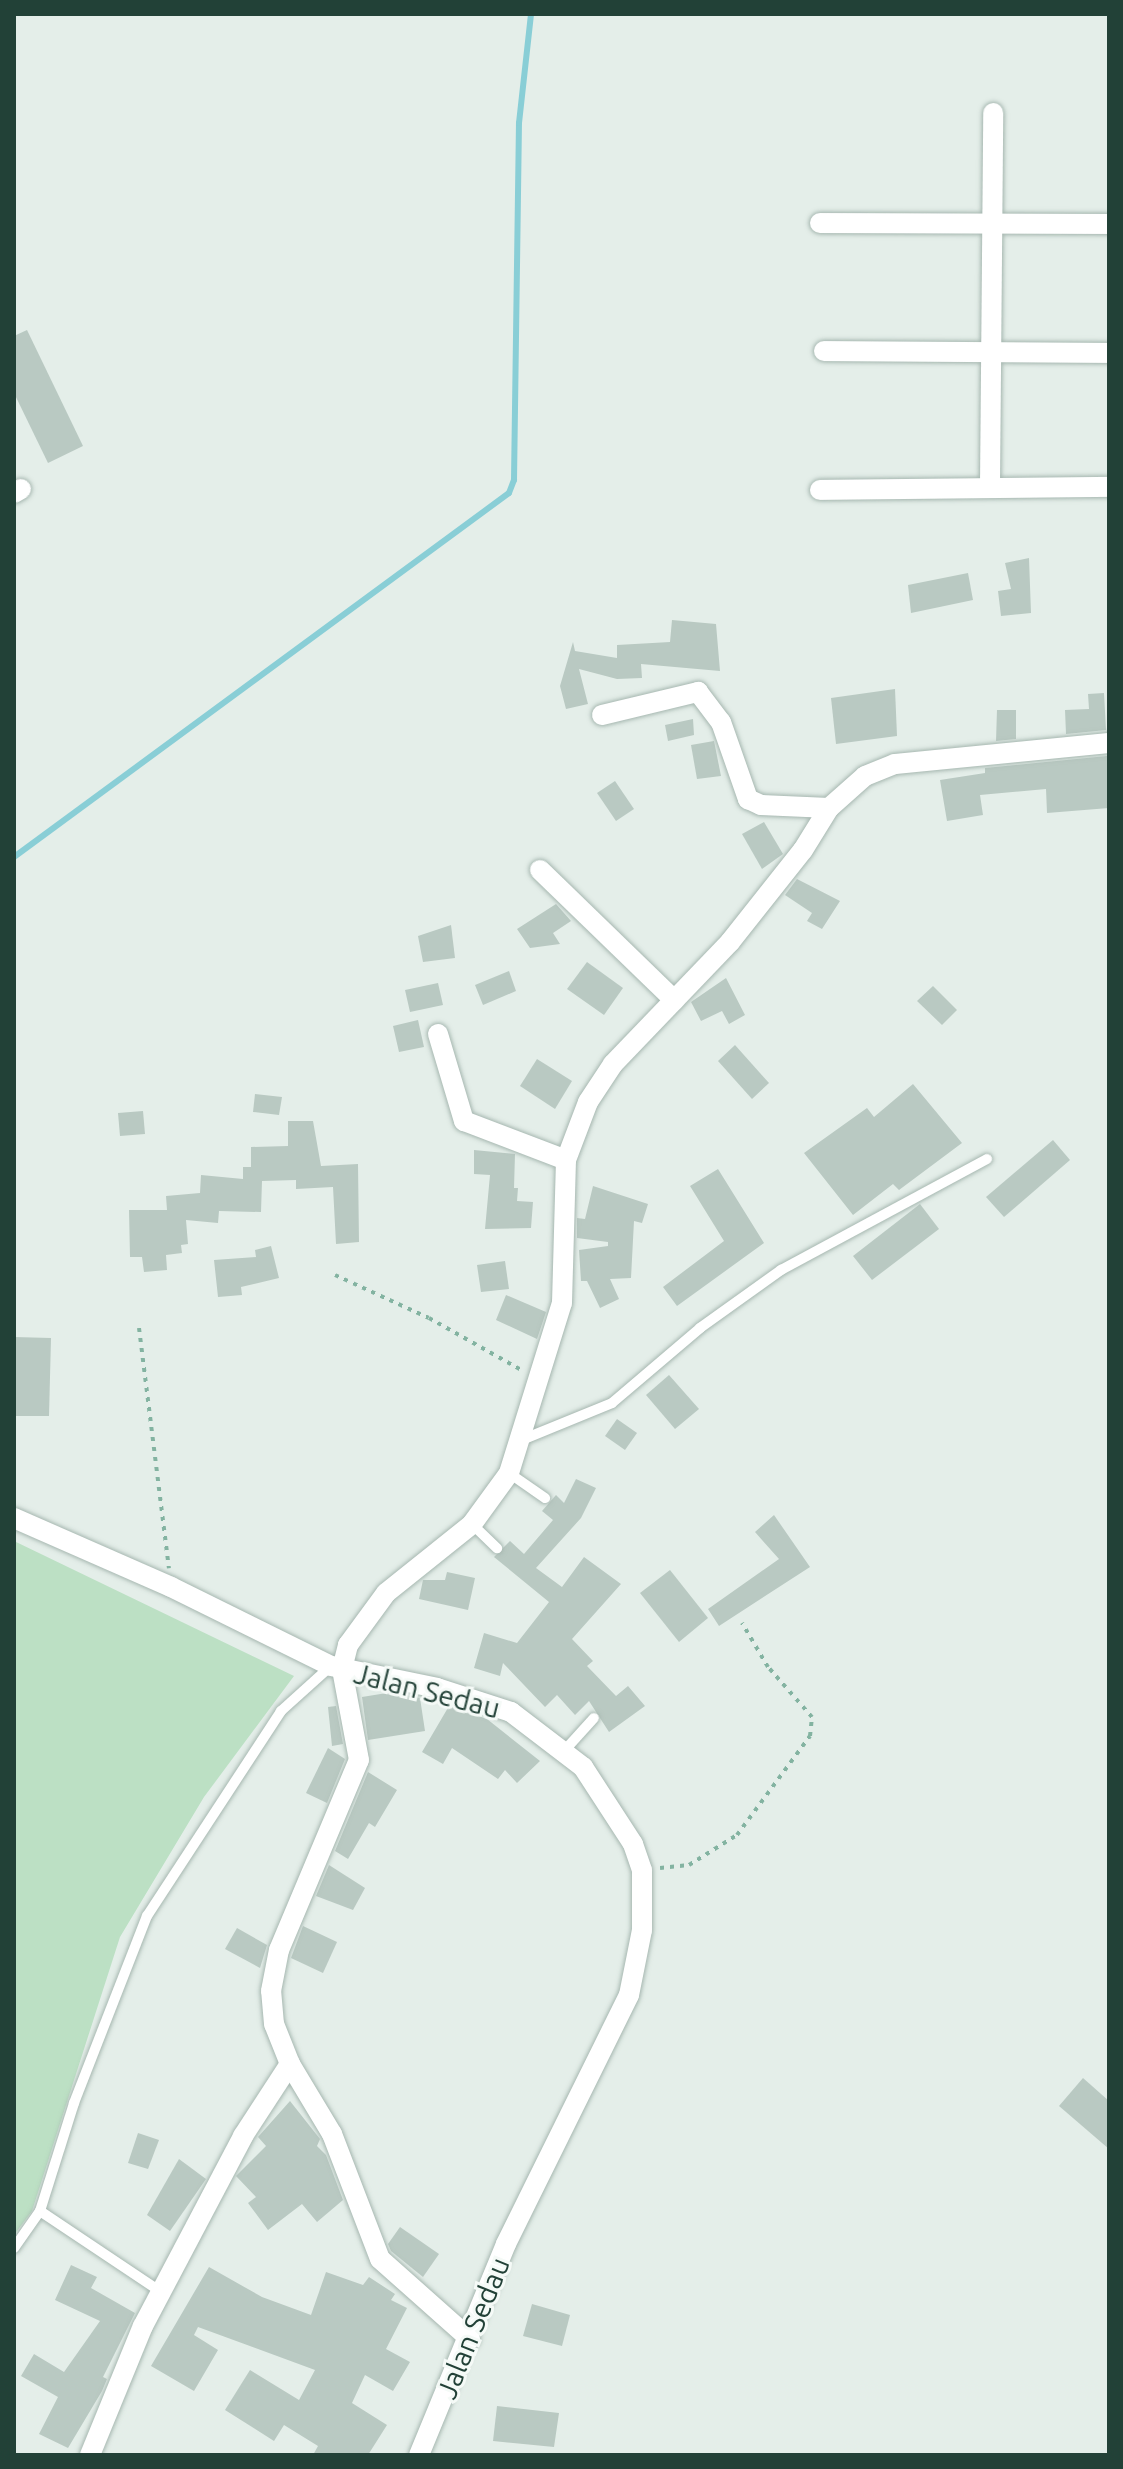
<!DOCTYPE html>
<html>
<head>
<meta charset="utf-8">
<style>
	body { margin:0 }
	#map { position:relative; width:1123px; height:2469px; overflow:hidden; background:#e4eee9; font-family:Ubuntu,sans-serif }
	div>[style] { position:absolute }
	.green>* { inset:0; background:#bce0c4 }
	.stream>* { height:6px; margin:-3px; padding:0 3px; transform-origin:3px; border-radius:3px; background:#89ced6 }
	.building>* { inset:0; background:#b9c9c2 }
	.path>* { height:4px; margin-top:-2px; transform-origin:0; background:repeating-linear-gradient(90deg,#83b3a1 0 4px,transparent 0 10px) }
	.roads { filter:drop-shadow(0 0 2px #a6b7b0) drop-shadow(0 0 2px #a6b7b0) }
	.service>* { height:10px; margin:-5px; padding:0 5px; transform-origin:5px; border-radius:5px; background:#fff }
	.minor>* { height:20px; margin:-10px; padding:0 10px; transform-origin:10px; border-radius:10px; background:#fff }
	span { translate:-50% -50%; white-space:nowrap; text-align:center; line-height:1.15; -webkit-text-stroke:6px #f5faf7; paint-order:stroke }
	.street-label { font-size:28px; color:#224137 }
	.frame { position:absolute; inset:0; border:16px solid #224137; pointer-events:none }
</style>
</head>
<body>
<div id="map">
	<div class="green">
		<i style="clip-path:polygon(14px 1541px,294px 1676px,204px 1797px,120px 1937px,32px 2211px,14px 2235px)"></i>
	</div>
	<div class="stream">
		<i style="left:14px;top:857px;width:614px;rotate:-36.33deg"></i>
		<i style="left:509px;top:493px;width:14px;rotate:-69deg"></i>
		<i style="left:514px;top:480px;width:357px;rotate:-89.2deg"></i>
		<i style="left:519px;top:123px;width:110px;rotate:-83.7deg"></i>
	</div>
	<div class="building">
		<i style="clip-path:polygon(27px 330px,83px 446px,48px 463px,14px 393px,14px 336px)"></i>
		<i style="clip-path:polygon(1029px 558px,1031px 613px,1001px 616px,998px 591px,1011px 589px,1005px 563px)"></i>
		<i style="clip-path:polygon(968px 573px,973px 600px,911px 613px,908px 585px)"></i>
		<i style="clip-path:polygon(672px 620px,716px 624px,720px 671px,641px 664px,642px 678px,617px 679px,579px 669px,588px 704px,566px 709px,560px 686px,573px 642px,575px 651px,617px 658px,617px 645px,670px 642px)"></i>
		<i style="clip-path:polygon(895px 689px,897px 736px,836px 744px,831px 698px)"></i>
		<i style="clip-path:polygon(1104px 693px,1106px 730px,1066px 734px,1065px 710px,1089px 709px,1088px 694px)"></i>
		<i style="clip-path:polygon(997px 710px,1016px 710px,1016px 739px,996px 741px)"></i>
		<i style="clip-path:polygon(693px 719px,694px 735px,668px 741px,665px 725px)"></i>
		<i style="clip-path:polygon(714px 741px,721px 776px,697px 779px,691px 745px)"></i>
		<i style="clip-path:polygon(1107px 756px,1109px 808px,1047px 813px,1046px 789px,980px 795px,983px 815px,947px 821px,940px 780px,985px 773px,985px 768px)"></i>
		<i style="clip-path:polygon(615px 781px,634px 809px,616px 821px,597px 793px)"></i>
		<i style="clip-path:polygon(764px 822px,783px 854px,762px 869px,742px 834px)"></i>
		<i style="clip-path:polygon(797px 879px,840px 901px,822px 929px,807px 921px,812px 913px,785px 895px)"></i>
		<i style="clip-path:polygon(556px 904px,571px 921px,553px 933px,560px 944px,530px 948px,517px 929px)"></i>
		<i style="clip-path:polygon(451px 925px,455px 958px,423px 962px,418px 936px)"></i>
		<i style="clip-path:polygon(587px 962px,623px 988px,604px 1015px,567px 989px)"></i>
		<i style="clip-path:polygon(509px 971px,516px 991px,483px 1005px,475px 985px)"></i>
		<i style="clip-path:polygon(726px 978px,745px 1015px,729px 1024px,722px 1011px,701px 1021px,691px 1002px)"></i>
		<i style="clip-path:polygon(438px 983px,443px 1005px,410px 1012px,405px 990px)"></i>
		<i style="clip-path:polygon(933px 986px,957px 1010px,942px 1025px,917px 1001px)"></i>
		<i style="clip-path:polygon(418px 1020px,424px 1047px,399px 1052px,393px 1026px)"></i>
		<i style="clip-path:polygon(735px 1045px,769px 1083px,752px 1099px,718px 1061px)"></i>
		<i style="clip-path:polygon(537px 1059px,572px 1081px,555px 1109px,520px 1086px)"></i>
		<i style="clip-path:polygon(913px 1084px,962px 1143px,899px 1190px,893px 1184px,853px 1215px,804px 1153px,867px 1108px,874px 1117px)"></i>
		<i style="clip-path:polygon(255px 1094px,282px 1097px,279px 1115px,253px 1112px)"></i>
		<i style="clip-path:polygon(143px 1111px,145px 1134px,120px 1136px,118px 1113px)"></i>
		<i style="clip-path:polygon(288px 1121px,313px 1121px,321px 1166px,358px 1164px,359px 1242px,336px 1244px,333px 1187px,296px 1189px,296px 1180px,262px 1181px,261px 1212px,219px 1211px,218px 1223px,186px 1220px,188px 1244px,181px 1245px,182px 1253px,166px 1255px,167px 1270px,144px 1272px,142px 1257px,130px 1257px,129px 1210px,167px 1210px,166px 1196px,200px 1193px,201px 1175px,243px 1179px,243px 1167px,251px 1167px,251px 1147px,288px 1146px)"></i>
		<i style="clip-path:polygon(1053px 1140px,1070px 1160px,1004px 1217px,986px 1197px)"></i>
		<i style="clip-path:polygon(474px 1150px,515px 1154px,514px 1188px,518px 1188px,517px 1201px,533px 1202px,531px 1228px,485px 1229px,490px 1175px,474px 1174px)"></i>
		<i style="clip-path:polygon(718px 1169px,764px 1243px,677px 1306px,663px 1287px,724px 1241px,690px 1186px)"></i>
		<i style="clip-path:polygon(593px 1186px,648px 1204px,642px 1223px,634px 1221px,631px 1278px,610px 1279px,619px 1299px,600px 1308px,587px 1281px,581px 1281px,579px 1250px,608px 1246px,608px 1242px,577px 1238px,577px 1218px,585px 1219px)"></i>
		<i style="clip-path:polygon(920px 1204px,939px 1229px,872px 1280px,853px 1256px)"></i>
		<i style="clip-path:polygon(271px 1246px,279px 1278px,241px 1287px,242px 1295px,218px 1297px,214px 1260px,256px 1257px,255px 1250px)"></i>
		<i style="clip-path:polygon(505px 1261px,509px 1289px,481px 1292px,477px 1265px)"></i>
		<i style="clip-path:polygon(506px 1295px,546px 1312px,537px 1339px,496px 1320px)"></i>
		<i style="clip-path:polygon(14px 1337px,51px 1338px,49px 1416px,14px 1416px)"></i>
		<i style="clip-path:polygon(669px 1375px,699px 1409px,675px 1429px,646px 1395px)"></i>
		<i style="clip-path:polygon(617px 1419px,637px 1433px,625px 1450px,605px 1436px)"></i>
		<i style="clip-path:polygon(576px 1479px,596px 1488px,581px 1518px,536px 1568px,562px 1587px,584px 1557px,621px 1584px,572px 1639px,593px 1661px,587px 1666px,616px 1696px,628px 1686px,645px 1706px,609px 1732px,589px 1701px,575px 1715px,557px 1695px,545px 1707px,503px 1663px,500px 1676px,474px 1668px,484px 1633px,517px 1643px,549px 1602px,494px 1557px,510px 1541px,524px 1554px,553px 1520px,542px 1511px,556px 1495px,564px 1503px)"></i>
		<i style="clip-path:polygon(774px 1515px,810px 1567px,719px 1626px,708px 1609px,779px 1559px,755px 1532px)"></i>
		<i style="clip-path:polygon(670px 1570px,708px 1618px,679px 1642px,640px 1593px)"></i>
		<i style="clip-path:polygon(447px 1572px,475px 1578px,468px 1610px,419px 1599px,423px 1580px,445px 1580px)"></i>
		<i style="clip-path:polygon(393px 1692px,420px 1698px,425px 1731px,368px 1740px,362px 1697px)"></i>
		<i style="clip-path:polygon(336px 1706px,343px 1744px,332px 1746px,328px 1707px)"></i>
		<i style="clip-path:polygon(449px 1706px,487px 1719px,540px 1761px,517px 1783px,505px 1770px,498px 1779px,452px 1748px,443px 1764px,422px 1752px)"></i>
		<i style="clip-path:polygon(328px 1748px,345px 1759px,327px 1803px,306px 1793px)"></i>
		<i style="clip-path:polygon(368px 1772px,397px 1790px,375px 1827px,369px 1823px,348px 1859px,335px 1851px)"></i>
		<i style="clip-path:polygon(329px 1865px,365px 1888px,353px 1910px,316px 1896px)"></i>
		<i style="clip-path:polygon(303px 1926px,337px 1942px,323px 1973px,291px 1958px)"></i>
		<i style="clip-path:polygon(237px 1928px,267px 1945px,260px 1968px,225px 1949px)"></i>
		<i style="clip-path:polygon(1083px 2078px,1109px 2101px,1109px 2149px,1059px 2106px)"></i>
		<i style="clip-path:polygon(290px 2101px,320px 2139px,317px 2146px,326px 2155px,343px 2200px,317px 2222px,302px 2204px,268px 2230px,248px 2203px,256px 2197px,236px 2176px,266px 2146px,258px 2137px)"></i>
		<i style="clip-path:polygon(138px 2133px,159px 2140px,148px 2169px,128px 2163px)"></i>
		<i style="clip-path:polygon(179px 2159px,206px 2179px,170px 2231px,147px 2215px)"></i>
		<i style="clip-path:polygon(400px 2227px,439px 2254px,423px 2277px,391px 2251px,388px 2244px)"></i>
		<i style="clip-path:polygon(71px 2265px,97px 2277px,91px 2288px,135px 2313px,103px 2377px,107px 2379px,102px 2391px,68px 2448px,39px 2434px,58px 2397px,21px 2376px,34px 2354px,64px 2372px,100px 2321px,55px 2300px)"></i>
		<i style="clip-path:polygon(209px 2267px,262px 2297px,311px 2315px,326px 2272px,363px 2285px,369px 2277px,395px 2294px,391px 2300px,407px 2308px,386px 2349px,410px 2362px,393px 2391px,365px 2375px,352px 2403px,387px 2425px,368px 2455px,313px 2455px,318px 2446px,284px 2425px,274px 2441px,225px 2410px,250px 2370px,299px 2400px,315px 2370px,198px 2327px,194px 2335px,218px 2350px,194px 2391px,151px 2366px)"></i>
		<i style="clip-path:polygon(532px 2304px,570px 2315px,562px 2346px,523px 2336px)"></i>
		<i style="clip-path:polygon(497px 2406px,559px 2413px,554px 2447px,493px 2441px)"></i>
	</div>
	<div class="path">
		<i style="left:335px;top:1275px;width:103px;rotate:24.6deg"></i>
		<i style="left:429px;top:1318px;width:108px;rotate:29.4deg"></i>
		<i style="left:139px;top:1328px;width:242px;rotate:82.9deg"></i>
		<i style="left:660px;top:1868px;width:29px;rotate:-6deg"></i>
		<i style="left:689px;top:1865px;width:57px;rotate:-32deg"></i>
		<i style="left:737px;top:1835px;width:123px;rotate:-53.6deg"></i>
		<i style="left:810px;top:1736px;width:19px;rotate:-84deg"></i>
		<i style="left:812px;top:1717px;width:67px;rotate:-131.3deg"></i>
		<i style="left:768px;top:1667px;width:51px;rotate:-120.6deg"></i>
	</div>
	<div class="roads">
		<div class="service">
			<i style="left:524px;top:1439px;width:95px;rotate:-22.2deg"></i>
			<i style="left:612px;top:1403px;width:116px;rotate:-40.4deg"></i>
			<i style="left:700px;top:1328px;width:100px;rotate:-35.6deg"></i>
			<i style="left:781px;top:1270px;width:234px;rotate:-28.3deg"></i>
			<i style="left:509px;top:1473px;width:44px;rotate:34.8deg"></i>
			<i style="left:472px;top:1524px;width:35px;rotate:44deg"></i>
			<i style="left:565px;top:1750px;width:43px;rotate:-47.8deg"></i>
			<i style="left:40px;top:2211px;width:146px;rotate:33.8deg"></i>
			<i style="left:14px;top:2248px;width:45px;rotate:-54.9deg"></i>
			<i style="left:40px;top:2211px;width:113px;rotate:-72.5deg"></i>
			<i style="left:74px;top:2103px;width:201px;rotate:-68.7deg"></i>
			<i style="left:147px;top:1916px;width:245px;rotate:-56.8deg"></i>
			<i style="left:281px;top:1711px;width:67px;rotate:-42deg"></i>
		</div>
		<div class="minor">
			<i style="left:820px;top:223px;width:289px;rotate:0.2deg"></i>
			<i style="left:824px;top:351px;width:285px;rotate:0.4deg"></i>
			<i style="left:990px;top:486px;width:373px;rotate:-89.5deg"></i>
			<i style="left:820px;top:490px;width:289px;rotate:-0.6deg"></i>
			<i style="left:14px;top:493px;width:8px;rotate:-30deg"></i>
			<i style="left:602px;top:715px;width:99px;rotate:-13.5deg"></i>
			<i style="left:698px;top:692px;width:38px;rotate:53deg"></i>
			<i style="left:721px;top:722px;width:82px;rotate:70.7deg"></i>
			<i style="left:748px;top:799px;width:14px;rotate:25deg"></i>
			<i style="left:761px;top:805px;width:68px;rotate:2.5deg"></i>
			<i style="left:540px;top:870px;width:187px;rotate:44.1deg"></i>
			<i style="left:438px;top:1034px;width:91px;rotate:73.4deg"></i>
			<i style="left:464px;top:1121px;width:109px;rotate:20.9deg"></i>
			<i style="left:14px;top:1518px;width:171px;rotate:23.7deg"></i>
			<i style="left:171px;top:1587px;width:178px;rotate:26.3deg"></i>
			<i style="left:331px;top:1666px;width:108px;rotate:11.7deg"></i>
			<i style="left:437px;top:1688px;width:78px;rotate:18deg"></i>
			<i style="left:511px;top:1712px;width:91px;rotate:37.4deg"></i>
			<i style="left:583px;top:1767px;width:92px;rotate:57deg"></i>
			<i style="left:633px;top:1844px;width:28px;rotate:71deg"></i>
			<i style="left:642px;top:1870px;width:60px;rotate:90deg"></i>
			<i style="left:642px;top:1930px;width:66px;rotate:101.3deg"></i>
			<i style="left:629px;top:1995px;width:278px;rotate:116.3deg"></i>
			<i style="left:506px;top:2244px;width:228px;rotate:112.4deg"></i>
			<i style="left:470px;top:2339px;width:120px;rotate:-138.4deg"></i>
			<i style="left:380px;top:2259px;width:134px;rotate:-111deg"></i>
			<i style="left:332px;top:2134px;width:82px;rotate:-121deg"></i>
			<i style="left:290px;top:2064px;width:43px;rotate:-111.8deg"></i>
			<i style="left:274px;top:2024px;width:33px;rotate:-95deg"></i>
			<i style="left:271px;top:1991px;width:42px;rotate:-79deg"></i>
			<i style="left:279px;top:1950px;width:206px;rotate:-67.2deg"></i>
			<i style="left:359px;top:1760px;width:93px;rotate:-100.6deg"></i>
			<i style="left:342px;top:1669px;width:25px;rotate:-76deg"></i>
			<i style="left:348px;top:1645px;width:64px;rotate:-53.8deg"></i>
			<i style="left:386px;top:1593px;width:110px;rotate:-38.7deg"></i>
			<i style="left:472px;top:1524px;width:63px;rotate:-54deg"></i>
			<i style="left:509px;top:1473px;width:178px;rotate:-72.7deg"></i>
			<i style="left:562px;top:1303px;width:143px;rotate:-88.4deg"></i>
			<i style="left:566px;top:1160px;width:62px;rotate:-69.2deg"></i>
			<i style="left:588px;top:1102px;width:45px;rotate:-56.7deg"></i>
			<i style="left:613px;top:1064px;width:169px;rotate:-46.2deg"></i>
			<i style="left:730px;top:942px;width:117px;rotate:-51.6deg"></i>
			<i style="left:803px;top:850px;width:49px;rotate:-58.2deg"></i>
			<i style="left:829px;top:808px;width:48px;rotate:-41.6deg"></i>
			<i style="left:865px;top:776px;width:32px;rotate:-22deg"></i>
			<i style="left:895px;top:764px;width:215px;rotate:-5.6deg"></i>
			<i style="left:90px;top:2455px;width:139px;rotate:-67.7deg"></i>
			<i style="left:143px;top:2326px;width:215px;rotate:-62.2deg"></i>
			<i style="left:243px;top:2136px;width:86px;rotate:-56.9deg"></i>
		</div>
	</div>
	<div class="street-label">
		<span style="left:427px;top:1691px;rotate:14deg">Jalan Sedau</span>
		<span style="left:473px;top:2328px;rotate:-68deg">Jalan Sedau</span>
	</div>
	<div class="frame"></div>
</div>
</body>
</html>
